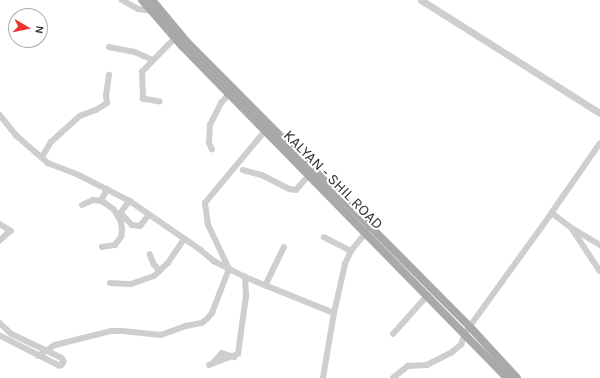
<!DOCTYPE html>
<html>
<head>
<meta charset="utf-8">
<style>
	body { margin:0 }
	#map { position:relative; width:600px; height:378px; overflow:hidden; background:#fff; font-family:Karla,sans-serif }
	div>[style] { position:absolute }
	.minor>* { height:5.5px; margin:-2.75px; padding:0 2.75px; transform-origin:2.75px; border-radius:2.75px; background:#cecece }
	.tertiary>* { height:7px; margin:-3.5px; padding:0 3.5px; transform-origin:3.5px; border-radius:3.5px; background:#cecece }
	.primary>* { height:8px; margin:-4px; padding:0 4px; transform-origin:4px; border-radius:4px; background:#a9a9a9 }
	span { translate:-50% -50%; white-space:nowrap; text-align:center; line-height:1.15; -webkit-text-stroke:4px #fff; paint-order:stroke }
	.street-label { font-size:15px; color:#313131 }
	.north { position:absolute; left:8px; top:8px; width:40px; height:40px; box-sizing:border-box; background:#fff; border:1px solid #adadad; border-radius:50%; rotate:99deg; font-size:11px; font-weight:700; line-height:16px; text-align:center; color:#313131 }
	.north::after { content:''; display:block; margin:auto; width:14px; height:18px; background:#ee322e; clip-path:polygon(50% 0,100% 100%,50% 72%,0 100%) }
</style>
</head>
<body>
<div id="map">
	<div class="minor">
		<i style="left:122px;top:0;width:18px;rotate:29deg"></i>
		<i style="left:138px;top:9px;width:14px;rotate:8deg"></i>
		<i style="left:109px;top:47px;width:26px;rotate:11deg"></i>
		<i style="left:135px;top:52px;width:20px;rotate:24deg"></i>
		<i style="left:160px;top:102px;width:17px;rotate:-170deg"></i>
		<i style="left:143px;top:99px;width:27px;rotate:-92deg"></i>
		<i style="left:142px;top:72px;width:47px;rotate:-45.9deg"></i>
		<i style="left:0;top:115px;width:26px;rotate:51deg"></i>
		<i style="left:16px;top:135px;width:43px;rotate:41.2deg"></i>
		<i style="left:48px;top:163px;width:33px;rotate:21deg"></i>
		<i style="left:79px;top:175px;width:57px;rotate:27deg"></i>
		<i style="left:130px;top:201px;width:86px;rotate:34.6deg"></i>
		<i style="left:201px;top:250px;width:17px;rotate:40deg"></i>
		<i style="left:214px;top:261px;width:35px;rotate:27deg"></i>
		<i style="left:245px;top:277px;width:96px;rotate:22deg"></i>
		<i style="left:334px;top:313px;width:50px;rotate:-77.3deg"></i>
		<i style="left:345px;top:264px;width:14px;rotate:-65deg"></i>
		<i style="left:351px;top:251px;width:26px;rotate:-51deg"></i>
		<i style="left:600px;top:144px;width:84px;rotate:124.8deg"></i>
		<i style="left:552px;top:213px;width:25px;rotate:37deg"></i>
		<i style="left:572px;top:228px;width:33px;rotate:31deg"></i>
		<i style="left:212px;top:150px;width:8px;rotate:-113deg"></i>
		<i style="left:209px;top:143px;width:18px;rotate:-87deg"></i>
		<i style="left:210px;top:125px;width:25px;rotate:-63deg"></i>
		<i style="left:221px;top:103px;width:12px;rotate:-48deg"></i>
		<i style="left:42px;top:157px;width:17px;rotate:-59deg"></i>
		<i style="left:51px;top:142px;width:39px;rotate:-42deg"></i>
		<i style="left:80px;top:116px;width:17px;rotate:-21deg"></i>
		<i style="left:96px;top:110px;width:13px;rotate:-32deg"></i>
		<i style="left:107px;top:103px;width:7px;rotate:-98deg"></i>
		<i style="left:106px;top:96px;width:21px;rotate:-82deg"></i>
		<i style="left:243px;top:170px;width:20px;rotate:15deg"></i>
		<i style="left:262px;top:175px;width:31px;rotate:27deg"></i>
		<i style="left:290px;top:189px;width:6px;rotate:9deg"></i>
		<i style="left:296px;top:190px;width:20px;rotate:-49deg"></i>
		<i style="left:130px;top:201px;width:15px;rotate:127deg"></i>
		<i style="left:121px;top:213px;width:16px;rotate:47deg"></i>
		<i style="left:132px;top:225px;width:8px;rotate:7deg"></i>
		<i style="left:140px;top:226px;width:14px;rotate:-51deg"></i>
		<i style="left:82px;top:205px;width:12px;rotate:-24deg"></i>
		<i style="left:93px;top:200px;width:8px;rotate:7deg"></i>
		<i style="left:0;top:224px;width:13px;rotate:32deg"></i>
		<i style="left:11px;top:231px;width:15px;rotate:138deg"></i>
		<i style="left:573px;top:230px;width:49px;rotate:56.6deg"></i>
		<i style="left:324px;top:237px;width:30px;rotate:27deg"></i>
		<i style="left:102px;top:247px;width:13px;rotate:-9deg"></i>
		<i style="left:115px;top:245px;width:10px;rotate:-53deg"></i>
		<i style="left:121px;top:237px;width:7px;rotate:-82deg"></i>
		<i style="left:122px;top:230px;width:8px;rotate:-97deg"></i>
		<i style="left:121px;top:222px;width:14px;rotate:-120deg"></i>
		<i style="left:114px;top:210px;width:16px;rotate:-145deg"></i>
		<i style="left:101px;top:201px;width:13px;rotate:-63deg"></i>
		<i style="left:150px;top:254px;width:11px;rotate:68deg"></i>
		<i style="left:154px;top:264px;width:9px;rotate:49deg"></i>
		<i style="left:110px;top:283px;width:21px;rotate:3deg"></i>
		<i style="left:131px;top:284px;width:24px;rotate:-19deg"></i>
		<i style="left:154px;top:276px;width:19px;rotate:-43deg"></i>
		<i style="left:168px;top:263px;width:29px;rotate:-56deg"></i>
		<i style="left:265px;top:286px;width:43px;rotate:-64deg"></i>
		<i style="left:0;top:323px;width:16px;rotate:43deg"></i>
		<i style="left:12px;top:334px;width:55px;rotate:25.6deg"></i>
		<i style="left:62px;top:358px;width:4px;rotate:63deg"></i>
		<i style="left:64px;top:362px;width:4px;rotate:124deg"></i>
		<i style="left:62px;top:365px;width:3px;rotate:162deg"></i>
		<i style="left:59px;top:366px;width:66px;rotate:-153deg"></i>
		<i style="left:393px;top:334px;width:52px;rotate:-48.1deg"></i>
		<i style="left:38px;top:356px;width:20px;rotate:-33deg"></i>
		<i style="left:55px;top:345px;width:58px;rotate:-14deg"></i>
		<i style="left:111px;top:331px;width:12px"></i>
		<i style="left:123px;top:331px;width:38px;rotate:6deg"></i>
		<i style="left:161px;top:335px;width:27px;rotate:-20deg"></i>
		<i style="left:186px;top:326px;width:16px;rotate:-11deg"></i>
		<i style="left:202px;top:323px;width:6px;rotate:-39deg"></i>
		<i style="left:207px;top:319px;width:8px;rotate:-50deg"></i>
		<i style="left:212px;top:313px;width:47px;rotate:-68.9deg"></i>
		<i style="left:229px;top:269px;width:49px;rotate:-115.5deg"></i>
		<i style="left:208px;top:225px;width:22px;rotate:-98deg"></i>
		<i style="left:205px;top:203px;width:94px;rotate:-50.2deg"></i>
		<i style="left:213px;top:363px;width:13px;rotate:-48deg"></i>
		<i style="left:222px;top:353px;width:13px;rotate:18deg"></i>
		<i style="left:209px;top:365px;width:31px;rotate:-21deg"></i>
		<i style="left:238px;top:354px;width:59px;rotate:-82.1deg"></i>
		<i style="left:246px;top:296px;width:19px;rotate:-93deg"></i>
		<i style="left:323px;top:378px;width:66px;rotate:-80.4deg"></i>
		<i style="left:393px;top:378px;width:19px;rotate:-39deg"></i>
		<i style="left:408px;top:366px;width:19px;rotate:-3deg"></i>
		<i style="left:427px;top:365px;width:27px;rotate:-27deg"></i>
		<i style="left:451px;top:353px;width:13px;rotate:-39deg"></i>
		<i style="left:461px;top:345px;width:13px;rotate:-72deg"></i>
		<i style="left:465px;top:333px;width:148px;rotate:-54.1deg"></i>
	</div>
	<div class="tertiary">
		<i style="left:421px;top:0;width:212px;rotate:32.3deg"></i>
	</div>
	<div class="primary">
		<i style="left:142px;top:0;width:61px;rotate:49deg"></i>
		<i style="left:182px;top:46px;width:67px;rotate:45.6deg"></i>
		<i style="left:229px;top:94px;width:397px;rotate:45.6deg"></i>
		<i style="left:152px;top:0;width:55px;rotate:50.2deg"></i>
		<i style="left:187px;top:42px;width:402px;rotate:45.2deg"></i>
		<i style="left:470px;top:327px;width:69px;rotate:47.3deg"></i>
	</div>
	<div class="street-label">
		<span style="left:333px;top:180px;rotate:45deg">KALYAN - SHIL ROAD</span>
	</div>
	<div class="north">N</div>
</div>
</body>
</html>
